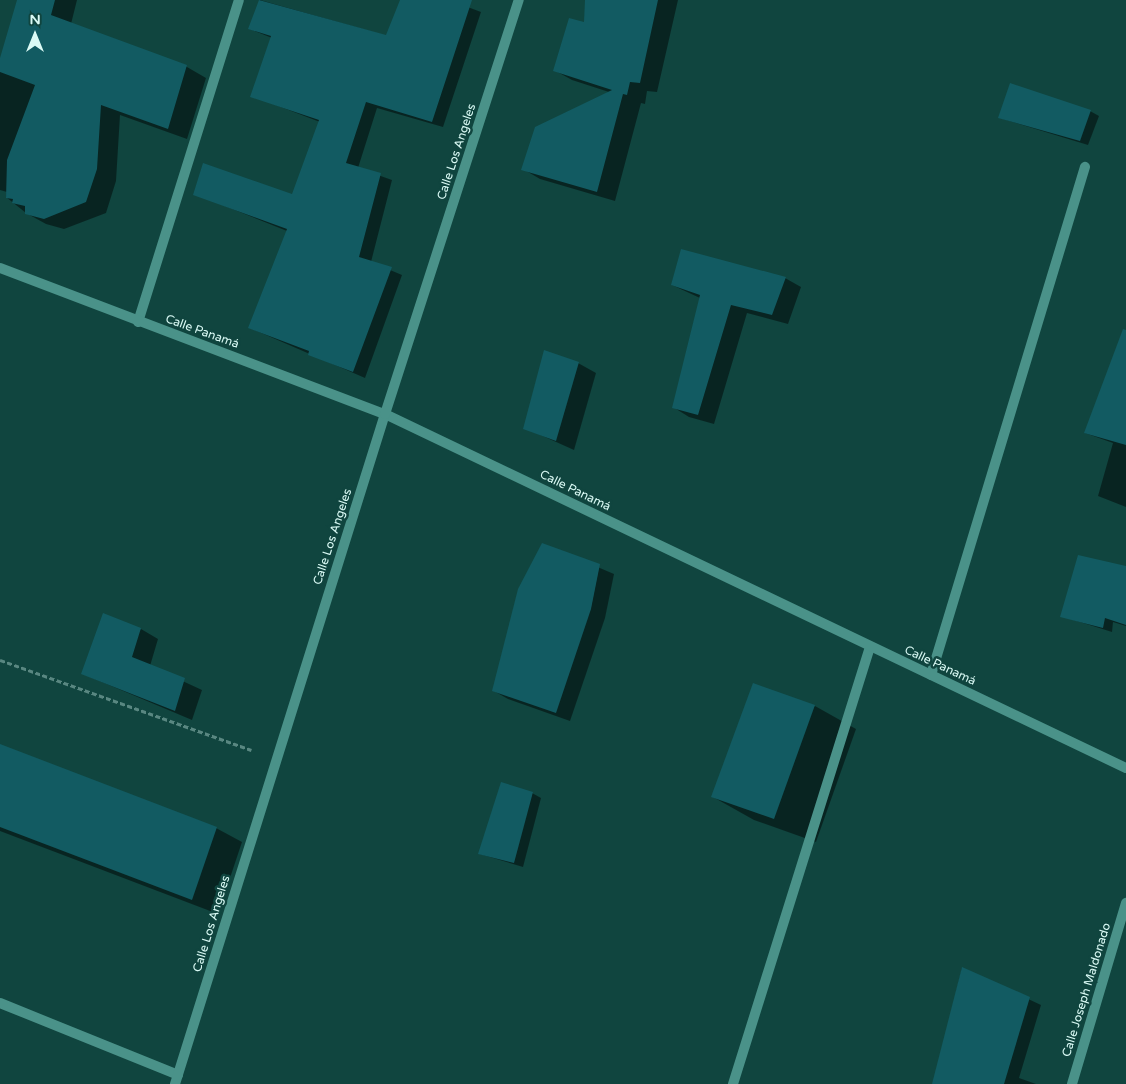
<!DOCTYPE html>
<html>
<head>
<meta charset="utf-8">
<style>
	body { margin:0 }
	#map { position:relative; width:1126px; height:1084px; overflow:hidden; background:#10453f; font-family:"Varela Round",sans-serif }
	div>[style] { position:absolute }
	.shadow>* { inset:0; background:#0007 }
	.building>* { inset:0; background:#125b62 }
	.path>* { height:3px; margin-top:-1.5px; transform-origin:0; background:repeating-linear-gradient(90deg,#598781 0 5px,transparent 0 7.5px) }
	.service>* { height:10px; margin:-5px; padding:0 5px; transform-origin:5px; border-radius:5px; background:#4a9289 }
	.minor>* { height:10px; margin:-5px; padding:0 5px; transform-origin:5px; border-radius:5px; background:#4a9289 }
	span { translate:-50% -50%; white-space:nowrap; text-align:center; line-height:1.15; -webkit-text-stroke:5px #10453f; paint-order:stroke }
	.street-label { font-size:12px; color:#dafaf5 }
	.north { position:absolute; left:10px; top:10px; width:50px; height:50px; -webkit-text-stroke:4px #10453f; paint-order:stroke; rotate:0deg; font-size:14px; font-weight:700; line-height:20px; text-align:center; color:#dafaf5 }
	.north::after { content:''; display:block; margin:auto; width:18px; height:22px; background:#dafaf5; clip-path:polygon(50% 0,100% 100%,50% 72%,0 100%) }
</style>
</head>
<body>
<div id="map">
	<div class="shadow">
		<i style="clip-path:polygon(19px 0,77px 0,71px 24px,187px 67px,206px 78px,187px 139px,120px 115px,116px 181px,106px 213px,64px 229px,46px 224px,26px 213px,6px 197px,7px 192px,0 190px,0 62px)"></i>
		<i style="clip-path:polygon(260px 0,387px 36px,401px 0,449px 0,481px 12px,443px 127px,377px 108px,358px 168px,392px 180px,371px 262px,402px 275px,365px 378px,250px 328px,287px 231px,195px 194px,293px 196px,320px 122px,252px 96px,272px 38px,250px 29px)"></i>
		<i style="clip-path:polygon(586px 0,678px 0,657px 92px,647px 91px,645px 104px,641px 103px,615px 201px,540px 179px,523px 169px,609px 92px,572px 80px,554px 70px,585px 24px)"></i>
		<i style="clip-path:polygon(1090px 111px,1099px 116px,1088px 145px,1000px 118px)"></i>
		<i style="clip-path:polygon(785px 278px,801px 287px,788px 324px,747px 313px,714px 424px,689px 417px,673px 407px,700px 298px,672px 285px)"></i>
		<i style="clip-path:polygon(578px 363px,596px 373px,574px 450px,525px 428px)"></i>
		<i style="clip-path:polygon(1126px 388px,1126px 507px,1098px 496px,1113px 443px,1085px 433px)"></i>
		<i style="clip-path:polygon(543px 544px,614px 574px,605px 618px,570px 721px,508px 699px,494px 691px)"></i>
		<i style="clip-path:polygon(1126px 567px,1126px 626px,1113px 622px,1112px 632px,1061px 616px)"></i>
		<i style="clip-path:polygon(141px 629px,158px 639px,150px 666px,202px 690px,192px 720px,83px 674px)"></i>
		<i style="clip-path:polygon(815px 706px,856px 729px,816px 842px,754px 820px,713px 797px)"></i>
		<i style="clip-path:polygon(0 746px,216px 828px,242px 842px,218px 914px,0 831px)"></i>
		<i style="clip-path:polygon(532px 793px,541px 798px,523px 867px,480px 854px)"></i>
		<i style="clip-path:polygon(962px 968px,1041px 1005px,1019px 1078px,1036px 1084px,934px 1084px)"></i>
	</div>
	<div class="building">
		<i style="clip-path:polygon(17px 0,55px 0,51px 15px,187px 65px,168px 129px,101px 105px,97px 169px,86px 202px,44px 219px,25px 214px,25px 206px,12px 203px,13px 199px,6px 198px,7px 160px,35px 85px,0 72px,0 58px)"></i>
		<i style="clip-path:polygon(259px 0,386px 35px,400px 0,472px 0,432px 122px,366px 102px,346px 163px,381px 173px,359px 257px,392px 267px,353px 372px,308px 355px,309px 351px,248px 328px,287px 229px,193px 195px,203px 163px,292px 194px,319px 120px,250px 97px,271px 36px,248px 29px)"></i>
		<i style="clip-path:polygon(585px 0,658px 0,640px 83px,630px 82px,627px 95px,623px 94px,597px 192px,521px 170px,535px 127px,612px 90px,553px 71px,569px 18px,584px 22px)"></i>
		<i style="clip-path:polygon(1010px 83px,1091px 110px,1080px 141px,998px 118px)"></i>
		<i style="clip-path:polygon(681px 249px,786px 277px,772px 315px,731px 305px,698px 415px,672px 408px,700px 295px,671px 285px)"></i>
		<i style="clip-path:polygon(1123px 329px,1126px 330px,1126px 445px,1084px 433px)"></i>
		<i style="clip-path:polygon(544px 350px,579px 362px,556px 441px,523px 429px)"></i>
		<i style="clip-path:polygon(542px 543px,600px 564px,591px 609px,556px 713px,492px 691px,518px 589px)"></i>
		<i style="clip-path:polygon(1078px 555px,1126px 566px,1126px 625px,1105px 618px,1103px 628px,1060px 617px)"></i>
		<i style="clip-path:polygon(103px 613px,141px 628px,132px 657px,185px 678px,175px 711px,81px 674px)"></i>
		<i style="clip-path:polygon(753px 683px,815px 705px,774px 819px,711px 797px)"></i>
		<i style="clip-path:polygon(0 744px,217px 827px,192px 900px,0 827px)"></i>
		<i style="clip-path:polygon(501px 782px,533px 792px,514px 863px,478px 854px)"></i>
		<i style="clip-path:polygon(962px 967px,1030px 997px,1004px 1084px,932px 1084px)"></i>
	</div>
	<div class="path">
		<i style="left:0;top:660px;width:267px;rotate:19.7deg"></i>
	</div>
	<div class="service">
		<i style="left:138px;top:322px;width:337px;rotate:-72.6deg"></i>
		<i style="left:931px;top:675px;width:531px;rotate:-73.14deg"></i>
		<i style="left:0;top:1003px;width:192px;rotate:22deg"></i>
		<i style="left:733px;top:1084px;width:458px;rotate:-72.6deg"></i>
	</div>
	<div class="minor">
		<i style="left:0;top:268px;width:412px;rotate:20.8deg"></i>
		<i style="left:385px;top:414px;width:821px;rotate:25.54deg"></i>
		<i style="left:175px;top:1084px;width:702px;rotate:-72.6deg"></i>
		<i style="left:385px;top:414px;width:435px;rotate:-72.1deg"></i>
		<i style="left:1072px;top:1084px;width:189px;rotate:-73.4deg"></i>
	</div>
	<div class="street-label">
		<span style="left:457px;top:152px;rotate:-72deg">Calle Los Angeles</span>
		<span style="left:202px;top:332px;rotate:20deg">Calle Panamá</span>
		<span style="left:575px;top:491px;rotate:26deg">Calle Panamá</span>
		<span style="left:333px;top:537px;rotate:-72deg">Calle Los Angeles</span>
		<span style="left:940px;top:666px;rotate:25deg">Calle Panamá</span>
		<span style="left:212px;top:924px;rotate:-73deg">Calle Los Angeles</span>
		<span style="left:1087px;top:990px;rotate:-73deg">Calle Joseph Maldonado</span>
	</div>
	<div class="north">N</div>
</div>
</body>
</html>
